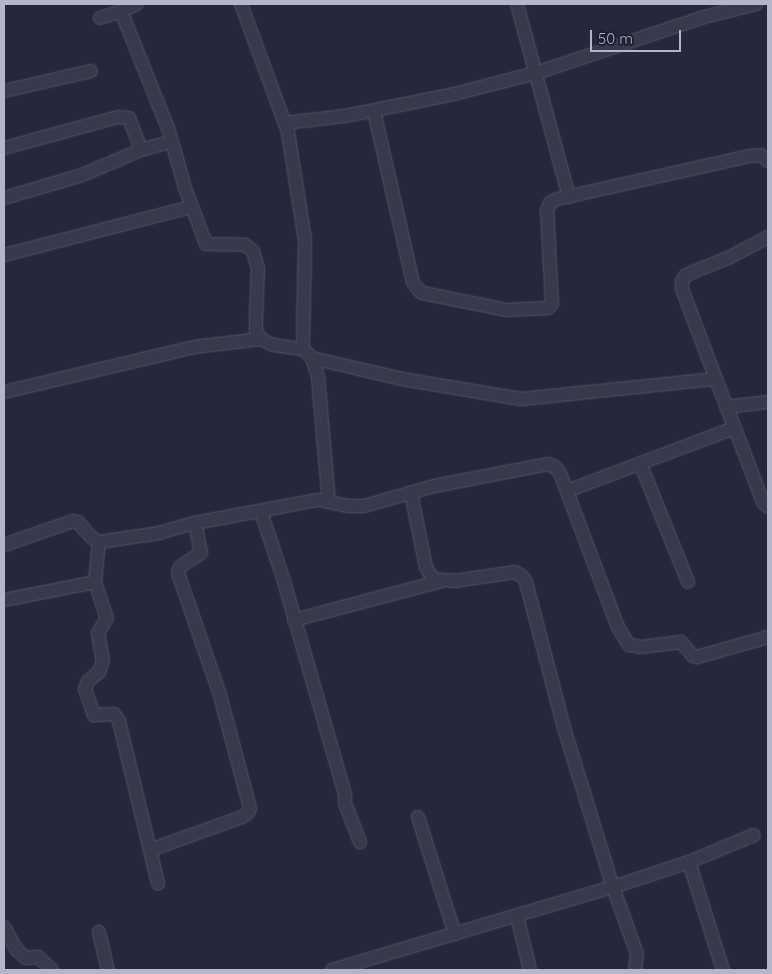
<!DOCTYPE html>
<html>
<head>
<meta charset="utf-8">
<style>
	body { margin:0 }
	#map { position:relative; width:772px; height:974px; overflow:hidden; background:#22293c; font-family:Quicksand,sans-serif }
	div>[style] { position:absolute }
	.roads { filter:drop-shadow(0 0 1px #515667) drop-shadow(0 0 1px #515667) }
	.minor>* { height:12px; margin:-6px; padding:0 6px; transform-origin:6px; border-radius:6px; background:#363b4c }
	span { translate:-50% -50%; white-space:nowrap; text-align:center; line-height:1.15; -webkit-text-stroke:4.5px #1b2031; paint-order:stroke }
	.frame { position:absolute; inset:0; border:5px solid #b2b6c8; pointer-events:none }
	.scale { position:absolute; left:590px; top:30px; width:91px; height:22px; box-sizing:border-box; border:2px solid #b2b6c8; border-top:0; padding-left:6px; font-size:15px; line-height:18px; white-space:nowrap; color:#b2b6c8; -webkit-text-stroke:4px #1b2031; paint-order:stroke }
</style>
</head>
<body>
<div id="map">
	<div class="roads">
		<div class="minor">
			<i style="left:241px;top:4px;width:136px;rotate:69.8deg"></i>
			<i style="left:288px;top:132px;width:109px;rotate:81.1deg"></i>
			<i style="left:305px;top:240px;width:109px;rotate:91.1deg"></i>
			<i style="left:517px;top:4px;width:200px;rotate:74.9deg"></i>
			<i style="left:121px;top:11px;width:17px;rotate:-24deg"></i>
			<i style="left:100px;top:18px;width:22px;rotate:-18deg"></i>
			<i style="left:121px;top:11px;width:129px;rotate:68.2deg"></i>
			<i style="left:169px;top:131px;width:59px;rotate:74.3deg"></i>
			<i style="left:185px;top:188px;width:60px;rotate:69.4deg"></i>
			<i style="left:206px;top:244px;width:39px;rotate:1deg"></i>
			<i style="left:245px;top:245px;width:10px;rotate:37deg"></i>
			<i style="left:253px;top:251px;width:18px;rotate:74deg"></i>
			<i style="left:258px;top:268px;width:50px;rotate:92.3deg"></i>
			<i style="left:256px;top:318px;width:13px;rotate:90deg"></i>
			<i style="left:256px;top:331px;width:9px;rotate:58deg"></i>
			<i style="left:261px;top:339px;width:13px;rotate:27deg"></i>
			<i style="left:273px;top:345px;width:30px;rotate:8deg"></i>
			<i style="left:303px;top:349px;width:13px;rotate:45deg"></i>
			<i style="left:312px;top:358px;width:20px;rotate:72deg"></i>
			<i style="left:318px;top:377px;width:125px;rotate:85deg"></i>
			<i style="left:4px;top:91px;width:89px;rotate:-12.9deg"></i>
			<i style="left:374px;top:111px;width:175px;rotate:77.2deg"></i>
			<i style="left:413px;top:282px;width:7px;rotate:56deg"></i>
			<i style="left:417px;top:288px;width:7px;rotate:45deg"></i>
			<i style="left:422px;top:293px;width:87px;rotate:11.3deg"></i>
			<i style="left:507px;top:310px;width:41px;rotate:-2.8deg"></i>
			<i style="left:548px;top:308px;width:6px;rotate:-45deg"></i>
			<i style="left:552px;top:304px;width:94px;rotate:-93deg"></i>
			<i style="left:547px;top:210px;width:8px;rotate:-67deg"></i>
			<i style="left:550px;top:203px;width:8px;rotate:-30deg"></i>
			<i style="left:557px;top:199px;width:198px;rotate:-12.6deg"></i>
			<i style="left:750px;top:156px;width:11px;rotate:-5deg"></i>
			<i style="left:761px;top:155px;width:9px;rotate:41deg"></i>
			<i style="left:285px;top:123px;width:60px;rotate:-6.7deg"></i>
			<i style="left:345px;top:116px;width:111px;rotate:-11.4deg"></i>
			<i style="left:454px;top:94px;width:85px;rotate:-14.4deg"></i>
			<i style="left:536px;top:73px;width:177px;rotate:-18.4deg"></i>
			<i style="left:704px;top:17px;width:54px;rotate:-14deg"></i>
			<i style="left:4px;top:148px;width:118px;rotate:-15.2deg"></i>
			<i style="left:118px;top:117px;width:11px;rotate:5deg"></i>
			<i style="left:129px;top:118px;width:34px;rotate:69deg"></i>
			<i style="left:4px;top:198px;width:81px;rotate:-16.4deg"></i>
			<i style="left:82px;top:175px;width:64px;rotate:-23deg"></i>
			<i style="left:141px;top:150px;width:32px;rotate:-16deg"></i>
			<i style="left:4px;top:255px;width:193px;rotate:-14.4deg"></i>
			<i style="left:312px;top:358px;width:92px;rotate:13.1deg"></i>
			<i style="left:402px;top:379px;width:121px;rotate:9.5deg"></i>
			<i style="left:521px;top:399px;width:196px;rotate:-5.9deg"></i>
			<i style="left:716px;top:379px;width:132px;rotate:69.1deg"></i>
			<i style="left:763px;top:502px;width:7px;rotate:45deg"></i>
			<i style="left:716px;top:379px;width:96px;rotate:-110.7deg"></i>
			<i style="left:682px;top:289px;width:8px;rotate:-90deg"></i>
			<i style="left:682px;top:281px;width:6px;rotate:-59deg"></i>
			<i style="left:685px;top:276px;width:9px;rotate:-27deg"></i>
			<i style="left:693px;top:272px;width:38px;rotate:-22deg"></i>
			<i style="left:728px;top:258px;width:45px;rotate:-27.7deg"></i>
			<i style="left:4px;top:392px;width:195px;rotate:-13.3deg"></i>
			<i style="left:194px;top:347px;width:67px;rotate:-6.8deg"></i>
			<i style="left:726px;top:407px;width:42px;rotate:-6.8deg"></i>
			<i style="left:640px;top:463px;width:128px;rotate:68deg"></i>
			<i style="left:567px;top:491px;width:178px;rotate:-20.7deg"></i>
			<i style="left:411px;top:493px;width:76px;rotate:78.5deg"></i>
			<i style="left:426px;top:567px;width:14px;rotate:60deg"></i>
			<i style="left:433px;top:579px;width:21px;rotate:5deg"></i>
			<i style="left:454px;top:581px;width:62px;rotate:-8.4deg"></i>
			<i style="left:515px;top:572px;width:8px;rotate:30deg"></i>
			<i style="left:522px;top:576px;width:7px;rotate:56deg"></i>
			<i style="left:526px;top:582px;width:151px;rotate:75.4deg"></i>
			<i style="left:564px;top:728px;width:166px;rotate:72.9deg"></i>
			<i style="left:613px;top:887px;width:71px;rotate:70.3deg"></i>
			<i style="left:637px;top:954px;width:16px;rotate:97deg"></i>
			<i style="left:261px;top:512px;width:70px;rotate:71.6deg"></i>
			<i style="left:283px;top:578px;width:225px;rotate:74deg"></i>
			<i style="left:345px;top:794px;width:9px;rotate:90deg"></i>
			<i style="left:345px;top:803px;width:42px;rotate:69deg"></i>
			<i style="left:99px;top:542px;width:40px;rotate:95.7deg"></i>
			<i style="left:95px;top:582px;width:38px;rotate:72deg"></i>
			<i style="left:107px;top:618px;width:17px;rotate:121deg"></i>
			<i style="left:98px;top:633px;width:27px;rotate:80deg"></i>
			<i style="left:103px;top:660px;width:13px;rotate:108deg"></i>
			<i style="left:99px;top:672px;width:14px;rotate:141deg"></i>
			<i style="left:88px;top:681px;width:9px;rotate:111deg"></i>
			<i style="left:85px;top:689px;width:28px;rotate:71deg"></i>
			<i style="left:94px;top:715px;width:20px;rotate:-3deg"></i>
			<i style="left:114px;top:714px;width:9px;rotate:54deg"></i>
			<i style="left:119px;top:721px;width:167px;rotate:76.5deg"></i>
			<i style="left:4px;top:545px;width:73px;rotate:-19.2deg"></i>
			<i style="left:73px;top:521px;width:5px;rotate:11deg"></i>
			<i style="left:78px;top:522px;width:20px;rotate:49deg"></i>
			<i style="left:91px;top:537px;width:9px;rotate:32deg"></i>
			<i style="left:99px;top:542px;width:61px;rotate:-8.5deg"></i>
			<i style="left:159px;top:533px;width:37px;rotate:-16deg"></i>
			<i style="left:195px;top:523px;width:118px;rotate:-10.7deg"></i>
			<i style="left:311px;top:501px;width:9px;rotate:-6deg"></i>
			<i style="left:320px;top:500px;width:29px;rotate:12deg"></i>
			<i style="left:348px;top:506px;width:16px"></i>
			<i style="left:364px;top:506px;width:73px;rotate:-15.9deg"></i>
			<i style="left:434px;top:486px;width:116px;rotate:-10.9deg"></i>
			<i style="left:548px;top:464px;width:8px;rotate:23deg"></i>
			<i style="left:555px;top:467px;width:8px;rotate:50deg"></i>
			<i style="left:560px;top:473px;width:165px;rotate:69.4deg"></i>
			<i style="left:618px;top:627px;width:21px;rotate:59deg"></i>
			<i style="left:629px;top:645px;width:12px;rotate:9deg"></i>
			<i style="left:641px;top:647px;width:40px;rotate:-7.1deg"></i>
			<i style="left:681px;top:642px;width:18px;rotate:49deg"></i>
			<i style="left:693px;top:656px;width:4px;rotate:14deg"></i>
			<i style="left:697px;top:657px;width:74px;rotate:-15.7deg"></i>
			<i style="left:4px;top:600px;width:93px;rotate:-11.2deg"></i>
			<i style="left:294px;top:620px;width:153px;rotate:-14.8deg"></i>
			<i style="left:418px;top:817px;width:123px;rotate:72.5deg"></i>
			<i style="left:150px;top:850px;width:98px;rotate:-19.7deg"></i>
			<i style="left:242px;top:817px;width:7px;rotate:-34deg"></i>
			<i style="left:248px;top:813px;width:5px;rotate:-68deg"></i>
			<i style="left:250px;top:808px;width:117px;rotate:-104.9deg"></i>
			<i style="left:220px;top:695px;width:129px;rotate:-109deg"></i>
			<i style="left:178px;top:573px;width:6px;rotate:-72deg"></i>
			<i style="left:180px;top:567px;width:25px;rotate:-34deg"></i>
			<i style="left:201px;top:553px;width:31px;rotate:-101deg"></i>
			<i style="left:689px;top:862px;width:113px;rotate:72.5deg"></i>
			<i style="left:517px;top:916px;width:56px;rotate:76.5deg"></i>
			<i style="left:4px;top:927px;width:26px;rotate:61deg"></i>
			<i style="left:17px;top:950px;width:12px;rotate:42deg"></i>
			<i style="left:26px;top:958px;width:12px;rotate:-5deg"></i>
			<i style="left:38px;top:957px;width:19px;rotate:43deg"></i>
			<i style="left:99px;top:932px;width:39px;rotate:77deg"></i>
			<i style="left:332px;top:970px;width:293px;rotate:-16.5deg"></i>
			<i style="left:613px;top:887px;width:80px;rotate:-18.2deg"></i>
			<i style="left:689px;top:862px;width:70px;rotate:-22.6deg"></i>
		</div>
	</div>
	<div class="frame"></div>
	<div class="scale">50 m</div>
</div>
</body>
</html>
